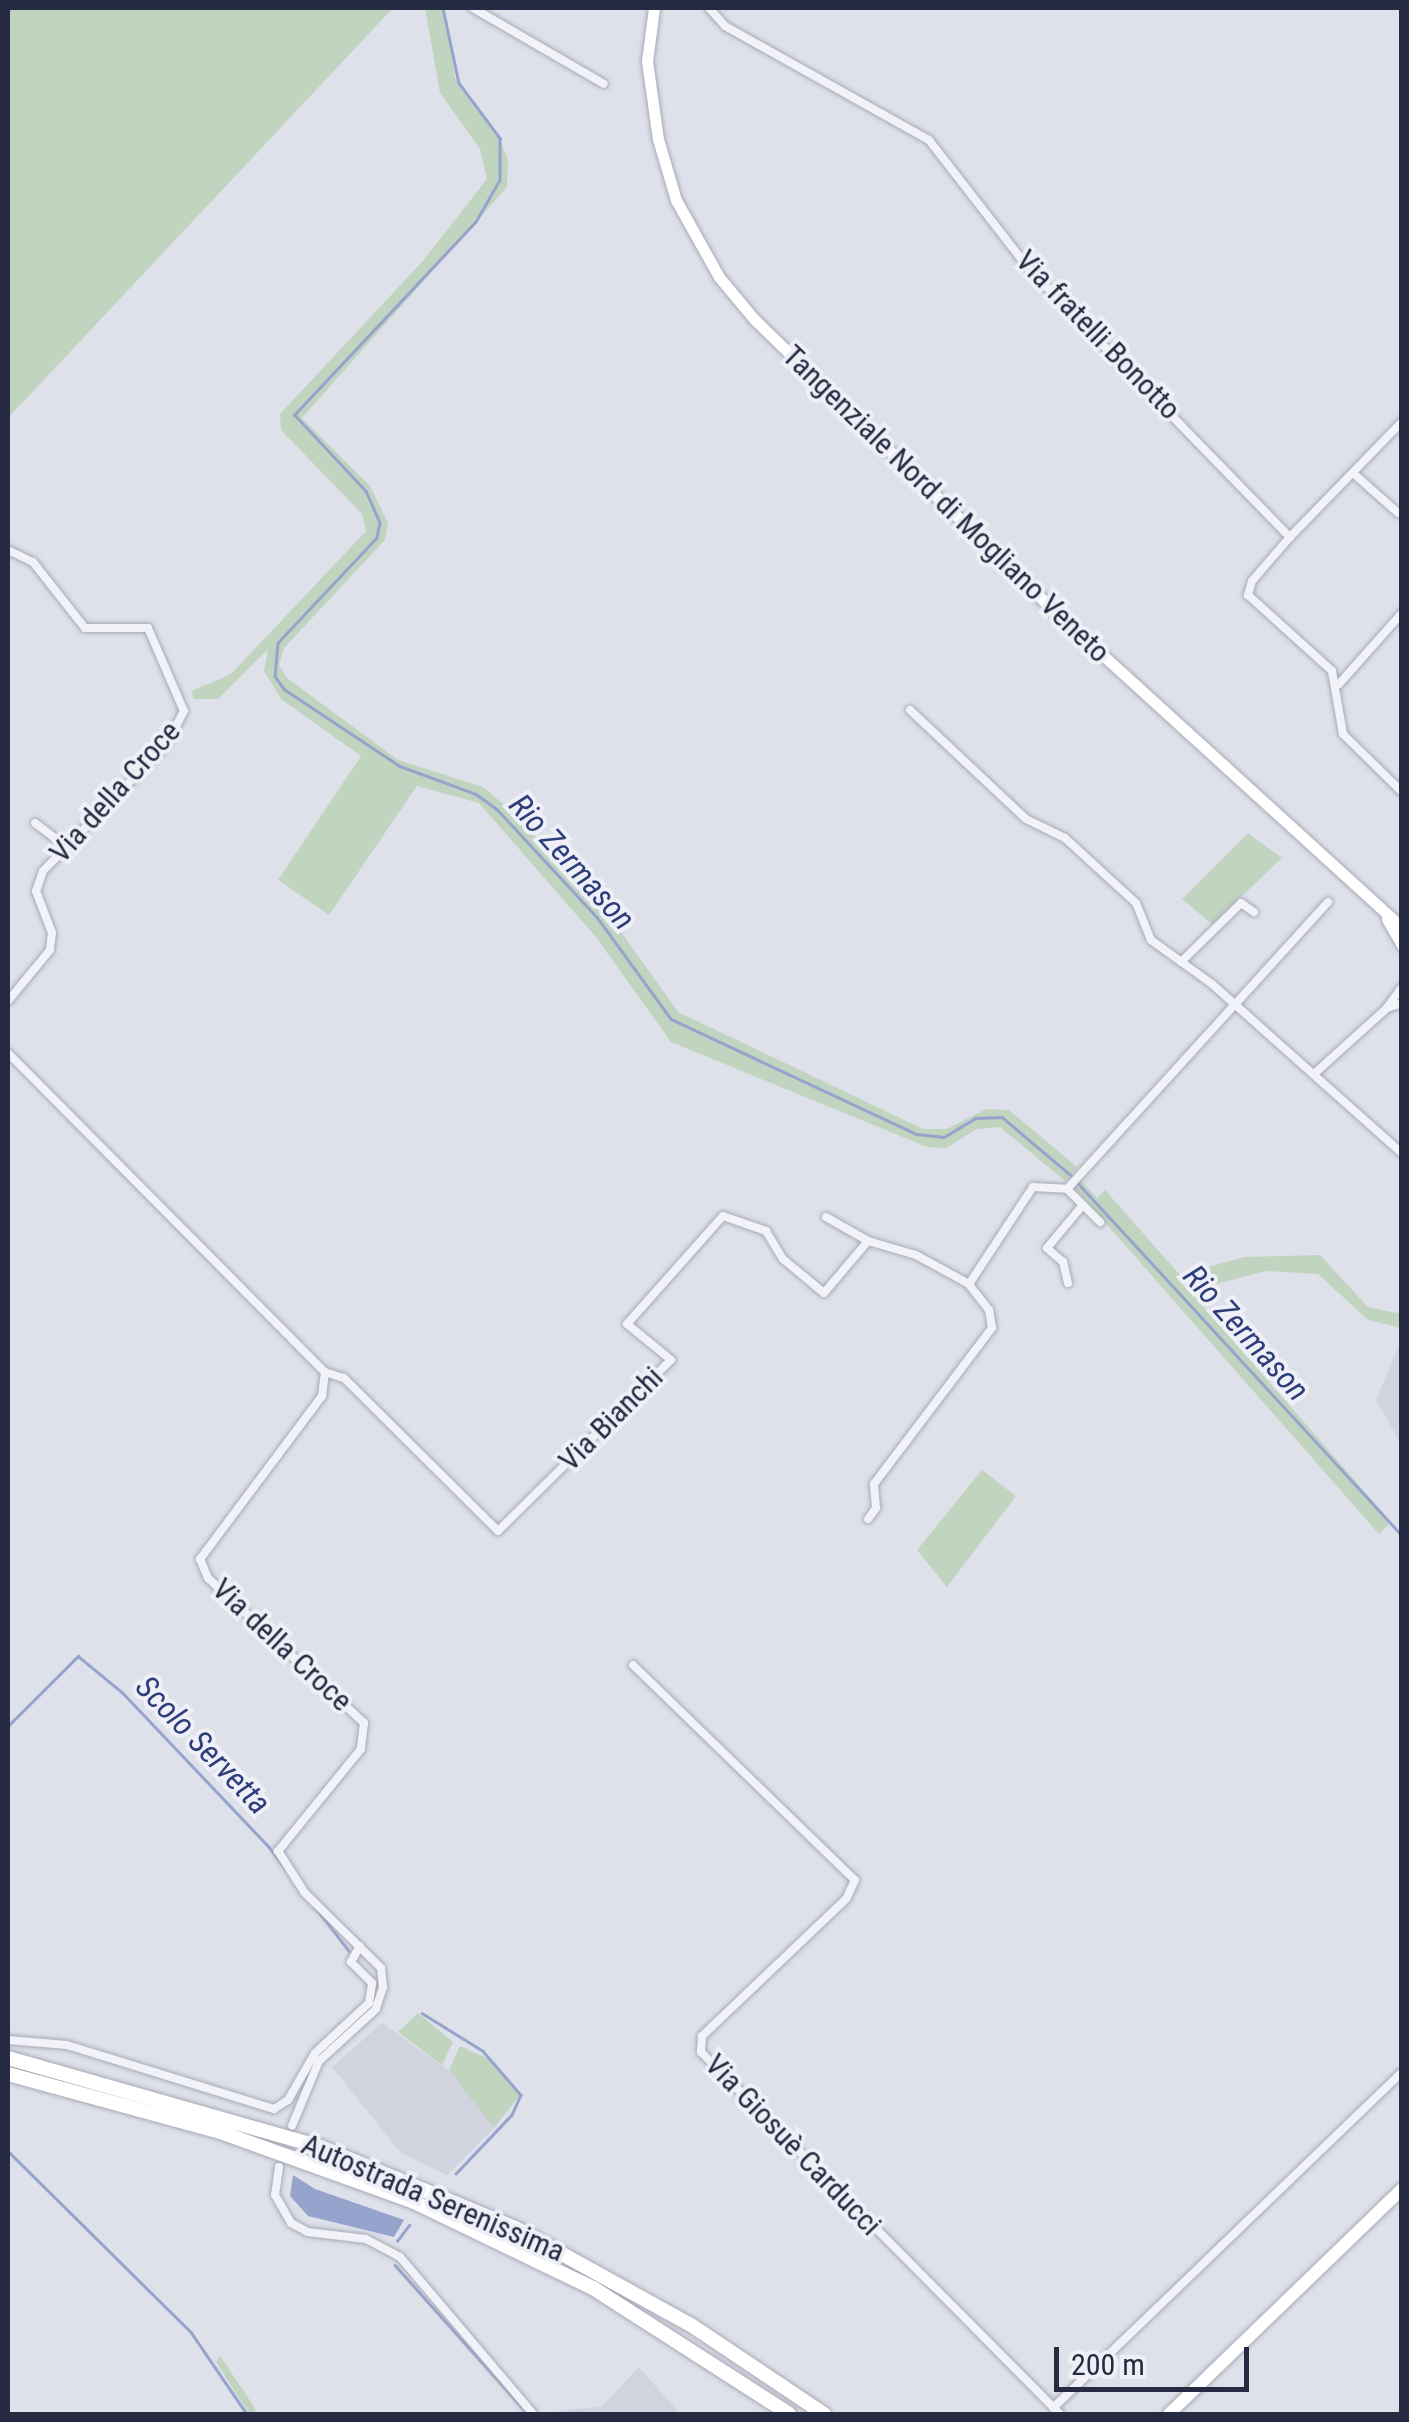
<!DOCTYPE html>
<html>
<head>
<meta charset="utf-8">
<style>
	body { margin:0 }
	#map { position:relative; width:1409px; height:2422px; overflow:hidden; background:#dfe1ea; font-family:"Roboto Condensed",sans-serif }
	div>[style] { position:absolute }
	.built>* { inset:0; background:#d1d3df }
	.green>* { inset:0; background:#c0d4bf }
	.water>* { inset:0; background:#96a4cd }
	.stream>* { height:2.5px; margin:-1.25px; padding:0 1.25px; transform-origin:1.25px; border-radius:1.25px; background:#96a4cd }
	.roads { filter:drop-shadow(0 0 2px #a8aab8) drop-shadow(0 0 2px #a8aab8) }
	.minor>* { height:8px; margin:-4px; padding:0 4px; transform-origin:4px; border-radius:4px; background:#f2f3f8 }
	.secondary>* { height:11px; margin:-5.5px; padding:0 5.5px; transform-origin:5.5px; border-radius:5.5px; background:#fff }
	.primary>* { height:12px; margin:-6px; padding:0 6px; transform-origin:6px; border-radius:6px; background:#fff }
	.motorway>* { height:14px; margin:-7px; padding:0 7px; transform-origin:7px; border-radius:7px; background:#fff }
	span { translate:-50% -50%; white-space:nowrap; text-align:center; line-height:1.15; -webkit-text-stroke:8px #eff0f7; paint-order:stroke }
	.street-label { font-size:30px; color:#262a42 }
	.water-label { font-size:32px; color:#2c3d7a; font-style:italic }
	.frame { position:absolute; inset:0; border:10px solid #262a42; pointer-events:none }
	.scale { position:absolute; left:1054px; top:2347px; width:195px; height:45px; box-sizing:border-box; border:5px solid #262a42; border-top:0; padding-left:12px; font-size:30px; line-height:35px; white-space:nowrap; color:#262a42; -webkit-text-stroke:8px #eff0f7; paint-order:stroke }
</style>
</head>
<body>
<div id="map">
	<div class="built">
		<i style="clip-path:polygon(1401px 1340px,1401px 1444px,1376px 1400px)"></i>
		<i style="clip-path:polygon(382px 2023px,458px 2077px,494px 2128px,447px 2175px,401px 2153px,332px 2067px)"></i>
		<i style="clip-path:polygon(639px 2367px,680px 2414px,545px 2413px,602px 2406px)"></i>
	</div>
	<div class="green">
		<i style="clip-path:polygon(8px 8px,393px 8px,8px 418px)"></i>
		<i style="clip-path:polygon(425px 8px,444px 8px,455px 77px,498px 135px,508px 160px,507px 187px,302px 418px,370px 486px,388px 523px,385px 540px,284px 648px,279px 665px,287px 678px,398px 760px,483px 787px,509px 809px,611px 918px,678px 1012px,923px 1129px,947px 1129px,986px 1109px,1009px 1110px,1077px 1167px,1065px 1181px,1000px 1127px,977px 1129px,946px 1148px,927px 1147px,671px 1042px,595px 936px,479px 803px,417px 786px,329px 915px,278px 880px,361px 756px,281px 699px,264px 671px,268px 649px,218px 699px,193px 699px,192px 691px,231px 674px,366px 531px,362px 514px,281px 430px,280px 414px,422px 262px,487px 179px,480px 149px,440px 93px)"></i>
		<i style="clip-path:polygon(1248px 833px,1282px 858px,1212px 924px,1182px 899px)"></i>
		<i style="clip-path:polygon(1080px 1179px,1097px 1198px,1105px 1190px,1180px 1275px,1244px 1257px,1320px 1255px,1368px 1307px,1401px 1314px,1401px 1328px,1368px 1320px,1318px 1274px,1266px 1271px,1190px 1291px,1391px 1522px,1379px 1534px,1073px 1186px)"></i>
		<i style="clip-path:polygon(982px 1470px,1016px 1496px,947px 1587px,917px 1550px)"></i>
		<i style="clip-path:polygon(418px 2013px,453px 2042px,442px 2065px,398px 2032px)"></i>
		<i style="clip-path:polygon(460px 2046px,491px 2060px,520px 2095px,494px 2128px,449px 2070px)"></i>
		<i style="clip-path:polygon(220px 2356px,253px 2405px,257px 2414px,249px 2414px,216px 2362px)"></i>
	</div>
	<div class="water">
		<i style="clip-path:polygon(293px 2175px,315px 2189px,404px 2220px,394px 2237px,308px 2216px,290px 2196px)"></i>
	</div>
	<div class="stream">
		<i style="left:443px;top:8px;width:77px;rotate:78deg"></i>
		<i style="left:459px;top:83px;width:69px;rotate:53.3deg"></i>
		<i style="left:500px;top:138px;width:42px;rotate:90deg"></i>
		<i style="left:500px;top:180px;width:48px;rotate:119.7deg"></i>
		<i style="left:476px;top:222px;width:265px;rotate:133.2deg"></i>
		<i style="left:295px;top:415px;width:104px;rotate:46.9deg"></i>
		<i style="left:366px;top:491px;width:34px;rotate:66deg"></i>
		<i style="left:380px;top:522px;width:16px;rotate:101deg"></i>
		<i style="left:377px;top:538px;width:144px;rotate:133.3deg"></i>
		<i style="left:278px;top:643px;width:33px;rotate:95deg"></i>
		<i style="left:275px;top:676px;width:16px;rotate:55deg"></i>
		<i style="left:284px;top:689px;width:139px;rotate:33.6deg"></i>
		<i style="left:400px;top:766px;width:81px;rotate:20.2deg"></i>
		<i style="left:476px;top:794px;width:26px;rotate:36deg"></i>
		<i style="left:497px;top:809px;width:147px;rotate:47.2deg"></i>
		<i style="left:597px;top:917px;width:126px;rotate:54deg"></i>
		<i style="left:671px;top:1019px;width:271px;rotate:25.1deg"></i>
		<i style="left:916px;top:1134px;width:28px;rotate:6deg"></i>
		<i style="left:944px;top:1137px;width:37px;rotate:-31deg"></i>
		<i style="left:976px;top:1118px;width:26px;rotate:-2deg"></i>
		<i style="left:1002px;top:1117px;width:93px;rotate:40.2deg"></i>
		<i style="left:1078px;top:1183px;width:478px;rotate:47.4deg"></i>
		<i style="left:8px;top:1726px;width:99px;rotate:-45deg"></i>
		<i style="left:78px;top:1656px;width:58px;rotate:39.4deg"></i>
		<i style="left:123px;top:1693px;width:212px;rotate:46.5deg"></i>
		<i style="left:269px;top:1847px;width:131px;rotate:52.4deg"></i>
		<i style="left:422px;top:2013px;width:72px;rotate:31.9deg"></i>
		<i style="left:483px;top:2051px;width:58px;rotate:49.2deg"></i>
		<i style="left:521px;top:2095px;width:22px;rotate:114deg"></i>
		<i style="left:512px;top:2115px;width:81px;rotate:133.5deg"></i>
		<i style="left:8px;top:2151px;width:257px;rotate:44.7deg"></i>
		<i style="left:191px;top:2332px;width:99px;rotate:55.7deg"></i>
		<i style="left:397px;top:2241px;width:20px;rotate:-53deg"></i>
		<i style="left:395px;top:2265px;width:200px;rotate:48.2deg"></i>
	</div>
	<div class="roads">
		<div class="minor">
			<i style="left:473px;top:8px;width:151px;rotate:30.1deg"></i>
			<i style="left:709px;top:8px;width:24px;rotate:48deg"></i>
			<i style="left:725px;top:26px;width:234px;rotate:29.2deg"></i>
			<i style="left:929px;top:140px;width:165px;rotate:52.2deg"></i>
			<i style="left:1030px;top:270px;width:373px;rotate:45.8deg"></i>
			<i style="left:1290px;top:537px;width:58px;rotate:130.8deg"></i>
			<i style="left:1252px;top:581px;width:15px;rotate:106deg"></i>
			<i style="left:1248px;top:595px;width:113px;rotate:42.1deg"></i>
			<i style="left:1332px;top:671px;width:64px;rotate:80.1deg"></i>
			<i style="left:1343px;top:734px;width:83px;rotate:44.5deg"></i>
			<i style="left:1353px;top:473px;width:60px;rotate:41.6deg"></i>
			<i style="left:1290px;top:537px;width:161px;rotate:-45.8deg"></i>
			<i style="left:8px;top:550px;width:28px;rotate:26deg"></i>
			<i style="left:33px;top:562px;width:84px;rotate:51.8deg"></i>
			<i style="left:85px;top:628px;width:63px"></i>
			<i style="left:148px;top:628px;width:90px;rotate:66.6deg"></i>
			<i style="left:184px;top:711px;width:38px;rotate:118deg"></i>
			<i style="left:166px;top:745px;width:176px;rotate:134.3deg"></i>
			<i style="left:43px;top:871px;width:21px;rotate:109deg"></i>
			<i style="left:36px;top:891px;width:45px;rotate:69.1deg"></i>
			<i style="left:52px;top:933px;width:17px;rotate:97deg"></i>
			<i style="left:50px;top:950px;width:66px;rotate:129.5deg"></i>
			<i style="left:1339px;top:684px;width:95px;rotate:-48.4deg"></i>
			<i style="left:910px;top:710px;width:159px;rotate:43.2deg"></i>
			<i style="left:1026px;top:819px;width:43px;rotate:26deg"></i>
			<i style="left:1065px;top:838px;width:96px;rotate:42.5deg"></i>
			<i style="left:1136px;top:903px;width:40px;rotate:68deg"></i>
			<i style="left:1151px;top:940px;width:75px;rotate:35.8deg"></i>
			<i style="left:1212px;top:984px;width:254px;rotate:41.7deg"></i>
			<i style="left:35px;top:823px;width:40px;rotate:37deg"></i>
			<i style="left:1181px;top:962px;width:84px;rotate:-44.5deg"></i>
			<i style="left:1241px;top:903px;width:16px;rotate:35deg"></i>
			<i style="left:1402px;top:987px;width:26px;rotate:126deg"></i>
			<i style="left:1387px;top:1008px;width:16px;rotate:-18deg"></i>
			<i style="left:8px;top:1053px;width:450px;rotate:45.2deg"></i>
			<i style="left:325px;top:1372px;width:24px;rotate:97deg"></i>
			<i style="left:322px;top:1396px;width:204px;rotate:126.8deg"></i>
			<i style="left:200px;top:1559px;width:21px;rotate:67deg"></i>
			<i style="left:208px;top:1578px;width:213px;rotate:42.9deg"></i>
			<i style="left:364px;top:1723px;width:26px;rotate:97deg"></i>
			<i style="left:361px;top:1749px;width:132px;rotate:129.1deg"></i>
			<i style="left:278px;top:1851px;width:50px;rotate:57.3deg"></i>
			<i style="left:305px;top:1893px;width:107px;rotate:44.6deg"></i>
			<i style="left:381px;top:1968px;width:19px;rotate:84deg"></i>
			<i style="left:383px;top:1987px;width:23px;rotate:108deg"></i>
			<i style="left:376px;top:2009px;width:77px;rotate:137.6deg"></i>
			<i style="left:319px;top:2061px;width:70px;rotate:112.6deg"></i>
			<i style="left:1314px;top:1074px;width:98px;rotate:-42.1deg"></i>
			<i style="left:1067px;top:1189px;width:47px;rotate:45deg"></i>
			<i style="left:826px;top:1217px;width:48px;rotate:29.7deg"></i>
			<i style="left:1068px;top:1283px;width:22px;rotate:-103deg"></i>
			<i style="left:1063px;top:1262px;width:21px;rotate:-139deg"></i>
			<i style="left:1047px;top:1248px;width:55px;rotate:-50.2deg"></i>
			<i style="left:325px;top:1372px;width:20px;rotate:18deg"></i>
			<i style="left:344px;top:1378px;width:217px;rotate:44.8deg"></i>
			<i style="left:498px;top:1531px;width:243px;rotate:-44.7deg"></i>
			<i style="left:671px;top:1360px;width:57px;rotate:-140.7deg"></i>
			<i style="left:627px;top:1324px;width:144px;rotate:-48.4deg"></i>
			<i style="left:723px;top:1216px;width:46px;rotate:19.2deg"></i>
			<i style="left:766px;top:1231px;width:33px;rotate:59deg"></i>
			<i style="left:783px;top:1259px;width:53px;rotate:39.7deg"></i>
			<i style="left:824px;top:1293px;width:68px;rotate:-49.8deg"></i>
			<i style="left:868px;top:1241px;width:50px;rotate:16.3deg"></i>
			<i style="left:916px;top:1255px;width:60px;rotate:28.7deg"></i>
			<i style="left:969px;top:1284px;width:116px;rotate:-56.6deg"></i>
			<i style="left:1033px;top:1187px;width:34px;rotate:3deg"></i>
			<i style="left:1067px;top:1189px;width:388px;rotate:-47.7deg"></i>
			<i style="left:868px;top:1519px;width:14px;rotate:-54deg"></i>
			<i style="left:876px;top:1508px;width:24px;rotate:-95deg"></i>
			<i style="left:874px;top:1484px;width:196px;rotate:-52.9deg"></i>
			<i style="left:992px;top:1328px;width:18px;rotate:-99deg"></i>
			<i style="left:989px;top:1310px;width:33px;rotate:-128deg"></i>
			<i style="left:633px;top:1665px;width:309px;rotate:44.1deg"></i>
			<i style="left:855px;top:1880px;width:21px;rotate:115deg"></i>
			<i style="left:846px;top:1899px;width:199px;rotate:136.4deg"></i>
			<i style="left:702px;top:2036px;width:16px;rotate:94deg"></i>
			<i style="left:701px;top:2052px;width:510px;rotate:45.24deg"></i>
			<i style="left:8px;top:2040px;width:59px;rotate:4.8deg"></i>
			<i style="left:67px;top:2045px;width:217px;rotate:17.2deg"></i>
			<i style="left:274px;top:2109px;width:17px;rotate:-33deg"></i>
			<i style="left:288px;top:2100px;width:54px;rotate:-60.1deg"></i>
			<i style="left:315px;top:2053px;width:74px;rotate:-42.8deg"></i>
			<i style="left:369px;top:2003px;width:20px;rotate:-81deg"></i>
			<i style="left:372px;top:1983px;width:30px;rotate:-135deg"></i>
			<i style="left:351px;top:1962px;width:18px;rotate:-61deg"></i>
			<i style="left:279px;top:2167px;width:28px;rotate:98deg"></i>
			<i style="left:275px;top:2195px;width:32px;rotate:60deg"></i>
			<i style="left:291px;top:2223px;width:19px;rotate:28deg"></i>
			<i style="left:308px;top:2232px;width:58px;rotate:6.9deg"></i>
			<i style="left:366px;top:2239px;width:38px;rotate:28deg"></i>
			<i style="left:400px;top:2257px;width:206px;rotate:49.7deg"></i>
			<i style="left:1053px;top:2408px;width:484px;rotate:-43.9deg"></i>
		</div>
		<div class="secondary">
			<i style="left:654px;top:8px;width:53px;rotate:97.5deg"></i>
			<i style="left:647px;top:61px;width:79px;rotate:82deg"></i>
			<i style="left:658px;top:139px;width:64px;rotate:73.6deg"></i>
			<i style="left:676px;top:200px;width:88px;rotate:60.8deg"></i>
			<i style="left:719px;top:277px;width:56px;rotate:50.1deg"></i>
			<i style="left:755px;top:320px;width:413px;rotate:44.2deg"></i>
			<i style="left:1051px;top:608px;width:474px;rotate:42.3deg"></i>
			<i style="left:1387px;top:919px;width:30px;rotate:60deg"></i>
		</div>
		<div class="primary">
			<i style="left:1169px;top:2414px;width:324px;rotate:-44deg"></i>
		</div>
		<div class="motorway">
			<i style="left:8px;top:2058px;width:324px;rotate:15.9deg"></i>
			<i style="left:320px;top:2147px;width:211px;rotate:22.6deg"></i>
			<i style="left:515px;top:2228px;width:201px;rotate:28.9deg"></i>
			<i style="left:691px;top:2325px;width:160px;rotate:33.8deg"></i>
			<i style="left:8px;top:2074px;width:223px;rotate:15.3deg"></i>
			<i style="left:223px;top:2133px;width:201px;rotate:19.8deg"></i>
			<i style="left:412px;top:2201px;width:201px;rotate:25.7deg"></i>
			<i style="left:593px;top:2288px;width:233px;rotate:32.7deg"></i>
		</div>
	</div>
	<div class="street-label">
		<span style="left:1098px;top:335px;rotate:46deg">Via fratelli Bonotto</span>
		<span style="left:946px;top:504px;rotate:44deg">Tangenziale Nord di Mogliano Veneto</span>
		<span style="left:115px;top:792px;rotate:-48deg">Via della Croce</span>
		<span style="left:611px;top:1419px;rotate:-45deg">Via Bianchi</span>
		<span style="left:282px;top:1645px;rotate:43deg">Via della Croce</span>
		<span style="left:793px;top:2145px;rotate:46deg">Via Giosuè Carducci</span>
		<span style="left:433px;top:2198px;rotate:23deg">Autostrada Serenissima</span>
	</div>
	<div class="water-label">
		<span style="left:572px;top:862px;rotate:48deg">Rio Zermason</span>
		<span style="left:1246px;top:1333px;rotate:48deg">Rio Zermason</span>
		<span style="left:203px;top:1745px;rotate:46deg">Scolo Servetta</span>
	</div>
	<div class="frame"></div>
	<div class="scale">200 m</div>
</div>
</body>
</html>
